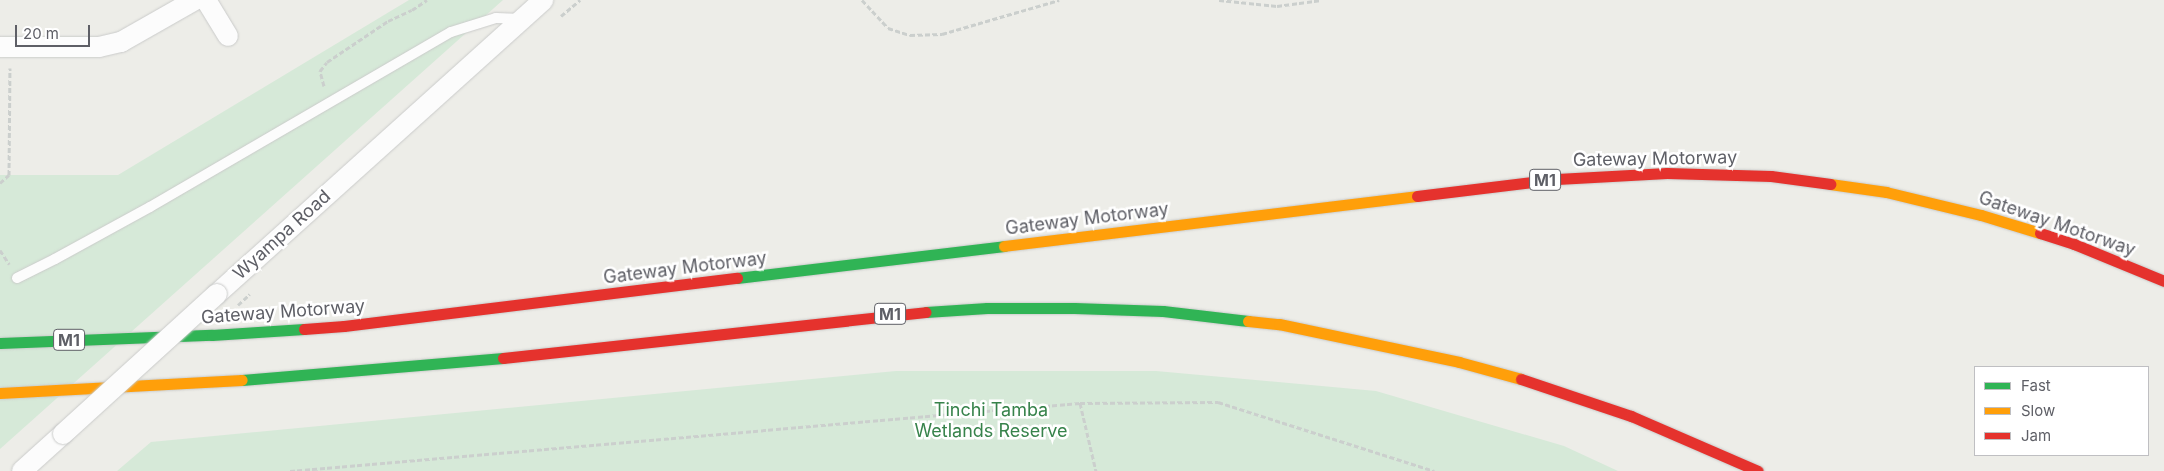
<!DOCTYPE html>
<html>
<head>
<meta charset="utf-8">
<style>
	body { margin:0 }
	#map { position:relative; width:2164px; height:471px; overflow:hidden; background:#edede8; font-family:Inter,sans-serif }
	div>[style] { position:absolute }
	.green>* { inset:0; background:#d6e9d8 }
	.path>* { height:3px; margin-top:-1.5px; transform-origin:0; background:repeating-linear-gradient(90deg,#cbcfcd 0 5px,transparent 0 7.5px) }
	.roads { filter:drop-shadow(0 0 1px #cacbca) drop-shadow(0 0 1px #cacbca) }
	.lane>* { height:10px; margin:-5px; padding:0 5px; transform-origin:5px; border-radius:5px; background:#fcfcfc }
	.street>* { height:20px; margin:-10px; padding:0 10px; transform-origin:10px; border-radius:10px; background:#fcfcfc }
	.fast>* { height:11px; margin:-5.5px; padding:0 5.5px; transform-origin:5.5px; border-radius:5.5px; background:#30b455 }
	.slow>* { height:11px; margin:-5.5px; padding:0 5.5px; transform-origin:5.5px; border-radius:5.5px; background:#ff9f0a }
	.jam>* { height:11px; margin:-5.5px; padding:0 5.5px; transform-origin:5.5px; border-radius:5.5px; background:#e5322d }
	.path-bridge>* { height:3px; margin-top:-1.5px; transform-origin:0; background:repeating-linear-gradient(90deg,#cbcfcd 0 5px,transparent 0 7.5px) }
	.bridges { filter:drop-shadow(0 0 1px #cacbca) drop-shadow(0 0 1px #cacbca) }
	.street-bridge>* { height:20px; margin:-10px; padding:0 10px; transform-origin:10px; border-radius:10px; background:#fcfcfc }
	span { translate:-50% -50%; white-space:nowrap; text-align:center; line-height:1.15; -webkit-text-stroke:5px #fff; paint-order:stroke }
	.shield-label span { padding:1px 4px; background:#fff; border:1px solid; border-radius:4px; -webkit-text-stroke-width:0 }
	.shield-label { font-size:16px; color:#5e5f66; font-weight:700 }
	.street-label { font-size:18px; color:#5e5f66 }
	.park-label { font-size:18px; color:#37834b }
	.legend { position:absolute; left:1974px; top:366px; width:175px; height:90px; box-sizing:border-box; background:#fff; border:1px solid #bfbfc2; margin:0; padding:6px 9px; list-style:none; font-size:15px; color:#5e5f66 }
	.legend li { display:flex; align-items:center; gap:10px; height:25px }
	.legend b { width:25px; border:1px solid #bfbfc2 }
	.scale { position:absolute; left:15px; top:25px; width:75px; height:22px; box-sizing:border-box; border:2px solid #5e5f66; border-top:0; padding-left:6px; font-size:15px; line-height:18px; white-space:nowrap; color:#5e5f66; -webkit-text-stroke:4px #fff; paint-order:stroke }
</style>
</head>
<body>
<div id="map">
	<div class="green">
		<i style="clip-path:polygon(409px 0,503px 0,0 449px,0 175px,118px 175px)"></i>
		<i style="clip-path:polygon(896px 371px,1156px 371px,1376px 391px,1564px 446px,1618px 471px,117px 471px,151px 442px)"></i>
	</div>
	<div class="path">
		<i style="left:862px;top:0;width:38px;rotate:47deg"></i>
		<i style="left:888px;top:28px;width:23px;rotate:18deg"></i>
		<i style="left:910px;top:35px;width:32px;rotate:-2deg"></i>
		<i style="left:942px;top:34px;width:122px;rotate:-16.2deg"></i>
		<i style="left:1219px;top:0;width:58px;rotate:5.9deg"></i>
		<i style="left:1277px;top:6px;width:45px;rotate:-7.6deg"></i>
		<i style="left:561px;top:16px;width:25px;rotate:-40deg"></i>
		<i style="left:324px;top:86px;width:16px;rotate:-105deg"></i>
		<i style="left:320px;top:71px;width:11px;rotate:-52deg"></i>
		<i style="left:327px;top:62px;width:73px;rotate:-33.9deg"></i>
		<i style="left:388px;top:21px;width:26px;rotate:-25deg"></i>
		<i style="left:412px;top:10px;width:18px;rotate:-34deg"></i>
		<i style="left:0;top:183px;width:12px;rotate:-42deg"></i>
		<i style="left:9px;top:175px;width:107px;rotate:-89.5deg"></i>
		<i style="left:0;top:250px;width:17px;rotate:57deg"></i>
		<i style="left:1080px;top:403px;width:70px;rotate:76.8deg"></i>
		<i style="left:290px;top:471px;width:793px;rotate:-4.92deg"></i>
		<i style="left:1080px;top:403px;width:138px;rotate:-0.4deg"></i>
		<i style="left:1218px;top:402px;width:227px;rotate:17.7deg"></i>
	</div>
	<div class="roads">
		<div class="lane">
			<i style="left:17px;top:278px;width:42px;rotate:-26.6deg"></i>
			<i style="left:55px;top:259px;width:108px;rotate:-28.7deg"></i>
			<i style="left:150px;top:207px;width:348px;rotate:-30.2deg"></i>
			<i style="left:451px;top:32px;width:47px;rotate:-17.3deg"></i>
			<i style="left:496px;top:18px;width:25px;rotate:2deg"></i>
		</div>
		<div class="street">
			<i style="left:206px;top:0;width:42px;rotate:58.6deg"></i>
			<i style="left:0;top:47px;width:99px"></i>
			<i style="left:99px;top:47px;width:23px;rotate:-13deg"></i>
			<i style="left:121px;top:42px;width:85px;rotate:-29.6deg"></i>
			<i style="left:217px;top:294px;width:439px;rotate:-42deg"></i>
			<i style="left:22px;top:471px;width:55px;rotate:-42.1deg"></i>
		</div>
		<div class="fast">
			<i style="left:737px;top:278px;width:269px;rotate:-6.8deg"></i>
			<i style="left:926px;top:312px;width:61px;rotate:-3.8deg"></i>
			<i style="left:987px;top:308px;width:87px"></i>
			<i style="left:1074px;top:308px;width:89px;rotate:1.9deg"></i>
			<i style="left:1163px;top:311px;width:86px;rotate:6.7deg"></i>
			<i style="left:0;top:343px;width:212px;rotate:-2.2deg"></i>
			<i style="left:212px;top:335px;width:92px;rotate:-3.7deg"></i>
			<i style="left:242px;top:380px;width:262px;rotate:-4.8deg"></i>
		</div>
		<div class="slow">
			<i style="left:1830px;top:184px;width:57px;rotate:8.1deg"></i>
			<i style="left:1886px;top:192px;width:98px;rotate:13.6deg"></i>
			<i style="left:1981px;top:215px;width:62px;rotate:17deg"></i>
			<i style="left:1004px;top:246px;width:416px;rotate:-6.9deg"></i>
			<i style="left:1248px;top:321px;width:31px;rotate:6deg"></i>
			<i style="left:1279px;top:324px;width:184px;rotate:11.9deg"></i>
			<i style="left:1459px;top:362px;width:64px;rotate:15.3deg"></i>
			<i style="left:0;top:393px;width:242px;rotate:-3.1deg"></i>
		</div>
		<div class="jam">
			<i style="left:1417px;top:196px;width:141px;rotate:-6.9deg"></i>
			<i style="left:1557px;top:179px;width:110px;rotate:-3.1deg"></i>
			<i style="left:1667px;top:173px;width:104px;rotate:1.7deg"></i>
			<i style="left:1771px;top:176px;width:60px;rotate:7.7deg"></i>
			<i style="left:2040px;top:233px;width:36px;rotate:18deg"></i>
			<i style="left:2074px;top:244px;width:97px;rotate:22.3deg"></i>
			<i style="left:304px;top:329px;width:40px;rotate:-4.3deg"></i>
			<i style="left:344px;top:326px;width:396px;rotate:-7deg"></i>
			<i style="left:503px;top:358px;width:425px;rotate:-6.2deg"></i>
			<i style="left:1521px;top:379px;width:116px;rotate:18.6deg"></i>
			<i style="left:1631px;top:416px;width:138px;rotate:23.4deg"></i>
		</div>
	</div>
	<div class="path-bridge">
		<i style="left:238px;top:305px;width:16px;rotate:-43deg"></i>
	</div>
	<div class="bridges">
		<div class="street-bridge">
			<i style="left:63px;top:434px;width:208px;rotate:-42.3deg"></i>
		</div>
	</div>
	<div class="shield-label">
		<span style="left:1545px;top:180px">M1</span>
		<span style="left:890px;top:314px">M1</span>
		<span style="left:69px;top:340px">M1</span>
	</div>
	<div class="street-label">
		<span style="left:1655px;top:159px;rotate:-1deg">Gateway Motorway</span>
		<span style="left:1087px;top:219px;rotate:-7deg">Gateway Motorway</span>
		<span style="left:2057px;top:224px;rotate:19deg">Gateway Motorway</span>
		<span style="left:282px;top:235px;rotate:-42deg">Wyampa Road</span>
		<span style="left:685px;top:268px;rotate:-7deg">Gateway Motorway</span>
		<span style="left:283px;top:312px;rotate:-4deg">Gateway Motorway</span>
	</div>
	<div class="park-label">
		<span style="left:991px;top:421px">Tinchi Tamba<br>Wetlands Reserve</span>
	</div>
	<ul class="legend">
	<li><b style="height:6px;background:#30b455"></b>Fast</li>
	<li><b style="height:6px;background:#ff9f0a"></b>Slow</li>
	<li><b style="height:6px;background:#e5322d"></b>Jam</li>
	</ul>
	<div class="scale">20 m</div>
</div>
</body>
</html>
